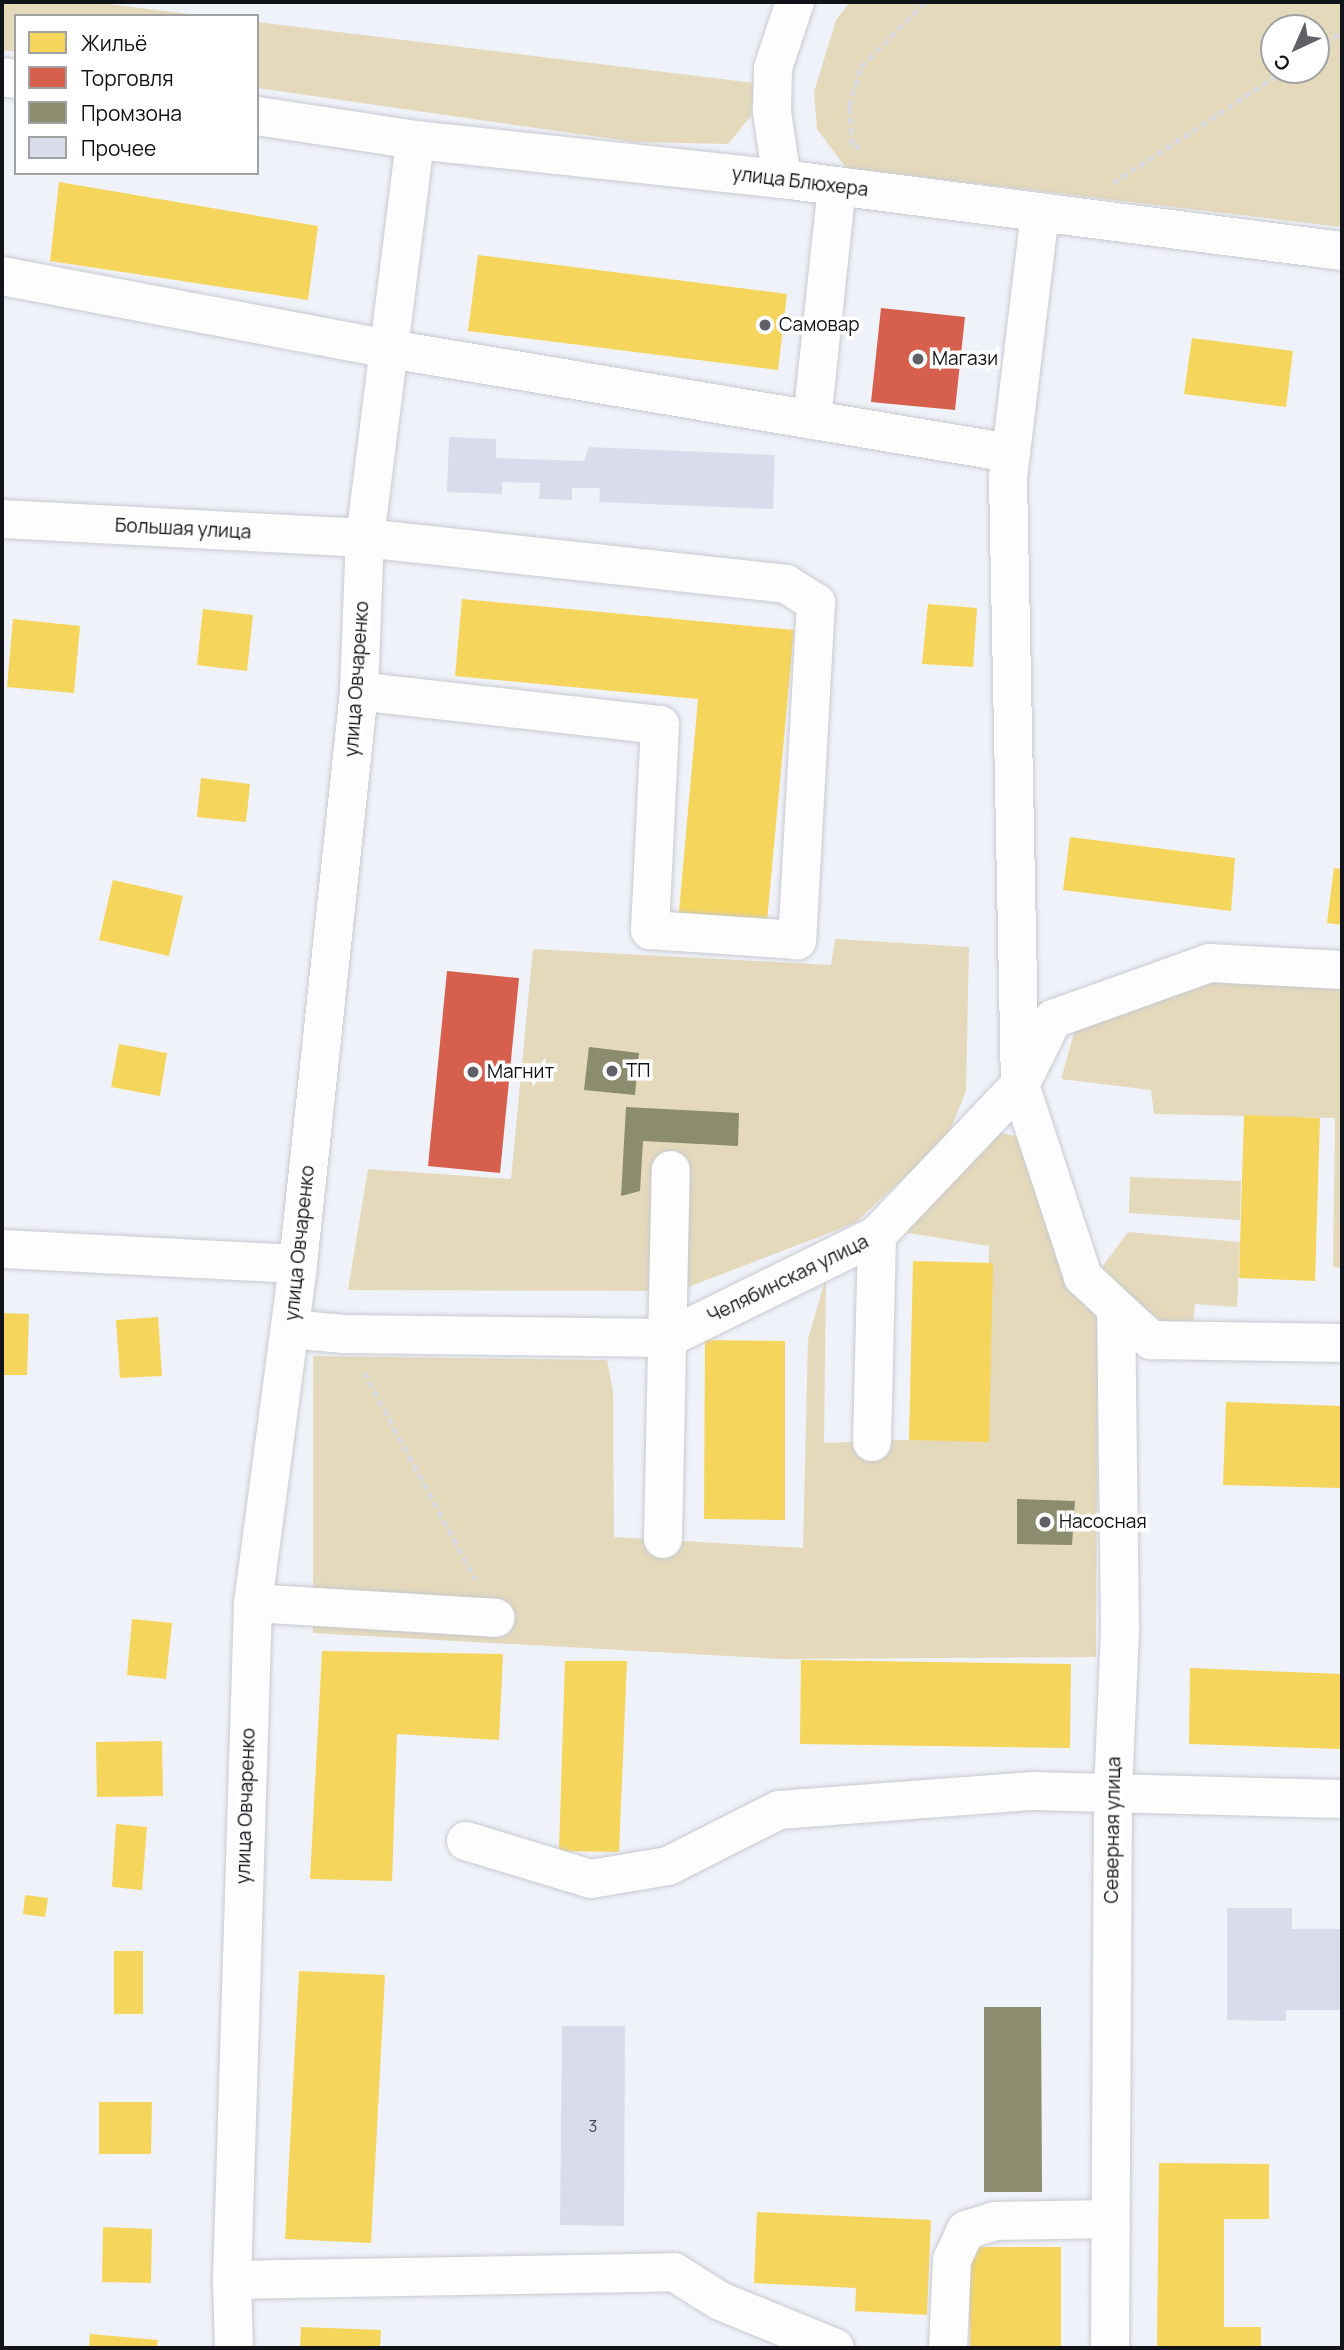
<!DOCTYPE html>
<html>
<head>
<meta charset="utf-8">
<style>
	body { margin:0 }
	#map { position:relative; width:1344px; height:2350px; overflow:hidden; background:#f0f2f9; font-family:Manrope,sans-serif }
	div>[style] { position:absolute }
	.green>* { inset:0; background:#e4d9bb }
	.homes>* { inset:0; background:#f6d55c }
	.shops>* { inset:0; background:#d6604d }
	.industry>* { inset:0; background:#8c8c6e }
	.building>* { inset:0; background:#d9dceb }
	.path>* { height:4.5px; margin-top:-2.25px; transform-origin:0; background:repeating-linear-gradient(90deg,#dbdbde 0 7px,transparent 0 10.5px) }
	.roads { filter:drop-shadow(0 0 2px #c8cad0) drop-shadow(0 0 2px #c8cad0) }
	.minor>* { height:38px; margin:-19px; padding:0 19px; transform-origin:19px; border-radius:19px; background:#fdfdfe }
	.major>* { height:38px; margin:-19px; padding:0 19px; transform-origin:19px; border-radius:19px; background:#fdfdfe }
	.dots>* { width:19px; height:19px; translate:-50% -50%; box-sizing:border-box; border:4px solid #fff; border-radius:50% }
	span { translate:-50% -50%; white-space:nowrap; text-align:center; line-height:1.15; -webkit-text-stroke:7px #fff; paint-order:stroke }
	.number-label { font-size:16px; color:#45464e }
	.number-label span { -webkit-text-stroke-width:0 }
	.street-label { font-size:19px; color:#121318 }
	.poi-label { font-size:19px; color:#121318 }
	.left { translate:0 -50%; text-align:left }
	.frame { position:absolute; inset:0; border:4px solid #121318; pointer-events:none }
	.legend { position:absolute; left:14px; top:14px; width:245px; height:161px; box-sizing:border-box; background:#fff; border:2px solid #a0a1a3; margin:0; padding:9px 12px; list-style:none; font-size:21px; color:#121318 }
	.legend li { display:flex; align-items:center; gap:14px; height:35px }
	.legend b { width:35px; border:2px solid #a0a1a3 }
	.north { position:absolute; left:1260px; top:14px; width:70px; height:70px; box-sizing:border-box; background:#fff; border:2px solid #a0a1a3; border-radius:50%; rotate:224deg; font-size:19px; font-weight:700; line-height:28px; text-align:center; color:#121318 }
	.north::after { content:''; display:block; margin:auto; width:24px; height:32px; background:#606167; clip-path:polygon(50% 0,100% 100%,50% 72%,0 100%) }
</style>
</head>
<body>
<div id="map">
	<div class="green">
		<i style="clip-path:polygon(2px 2px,92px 2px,206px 16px,16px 16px,16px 52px,2px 50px)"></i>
		<i style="clip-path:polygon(evenodd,850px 2px,1342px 2px,1342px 227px,846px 168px,817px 129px,814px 92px,836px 20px,850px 2px,1316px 28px,1316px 70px,1274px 70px,1274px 28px,1316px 28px)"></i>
		<i style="clip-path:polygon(257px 22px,754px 83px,751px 116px,728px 144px,634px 142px,257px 88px)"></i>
		<i style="clip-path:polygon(835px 939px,969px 947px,966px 1091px,947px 1138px,855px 1223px,678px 1291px,348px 1290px,368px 1169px,511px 1179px,533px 949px,831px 965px)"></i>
		<i style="clip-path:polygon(1218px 973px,1342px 989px,1342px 1268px,1333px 1267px,1335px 1118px,1154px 1114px,1151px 1090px,1061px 1079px,1077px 1022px)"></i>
		<i style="clip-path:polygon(997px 1132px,1016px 1136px,1065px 1278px,1098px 1319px,1096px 1657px,780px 1659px,313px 1633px,313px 1356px,607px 1360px,613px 1391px,614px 1537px,803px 1548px,808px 1339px,826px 1277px,824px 1443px,984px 1437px,989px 1246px,896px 1231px)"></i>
		<i style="clip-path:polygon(1130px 1177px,1241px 1181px,1240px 1220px,1129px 1213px)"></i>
		<i style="clip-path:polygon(1128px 1232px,1240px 1242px,1237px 1307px,1195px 1304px,1193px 1328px,1172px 1327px,1132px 1302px,1102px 1267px)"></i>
	</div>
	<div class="homes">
		<i style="clip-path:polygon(59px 182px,318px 226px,308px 300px,50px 261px)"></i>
		<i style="clip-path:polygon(478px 255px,787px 294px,778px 370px,468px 331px)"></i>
		<i style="clip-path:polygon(1192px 338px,1293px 351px,1286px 407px,1184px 394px)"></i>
		<i style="clip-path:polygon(462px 599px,794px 630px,766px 932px,678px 923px,698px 699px,455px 676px)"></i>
		<i style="clip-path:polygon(928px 604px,977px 608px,973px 667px,922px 664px)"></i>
		<i style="clip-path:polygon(203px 609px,253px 615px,247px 671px,197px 665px)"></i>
		<i style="clip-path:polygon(13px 619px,80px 626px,74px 693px,7px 687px)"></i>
		<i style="clip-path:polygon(201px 778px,250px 784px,246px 822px,197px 817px)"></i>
		<i style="clip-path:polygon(1070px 837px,1235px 858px,1231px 911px,1063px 890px)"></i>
		<i style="clip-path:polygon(1334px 868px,1342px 869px,1342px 925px,1327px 923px)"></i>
		<i style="clip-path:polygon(113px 880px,183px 896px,169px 956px,99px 940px)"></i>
		<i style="clip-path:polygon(119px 1044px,167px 1053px,160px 1096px,111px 1087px)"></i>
		<i style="clip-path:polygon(1244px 1115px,1320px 1118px,1315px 1281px,1239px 1278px)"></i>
		<i style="clip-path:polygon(913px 1261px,993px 1263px,989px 1442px,909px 1440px)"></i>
		<i style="clip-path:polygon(2px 1313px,29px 1314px,27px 1375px,2px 1375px)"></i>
		<i style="clip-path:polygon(158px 1317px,162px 1376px,120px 1378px,116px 1320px)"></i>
		<i style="clip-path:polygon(705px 1340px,785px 1341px,785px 1520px,704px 1519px)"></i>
		<i style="clip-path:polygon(1226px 1402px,1342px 1406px,1342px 1488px,1223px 1485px)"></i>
		<i style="clip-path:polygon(132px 1619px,172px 1623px,166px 1679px,127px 1675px)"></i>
		<i style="clip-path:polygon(322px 1651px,503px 1654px,499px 1740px,397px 1734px,392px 1881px,310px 1879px)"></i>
		<i style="clip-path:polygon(801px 1660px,1071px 1664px,1070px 1748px,800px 1744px)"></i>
		<i style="clip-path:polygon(565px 1661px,627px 1661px,619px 1852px,559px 1851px)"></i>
		<i style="clip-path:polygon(1190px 1668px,1342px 1674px,1342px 1749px,1189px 1744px)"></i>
		<i style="clip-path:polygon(162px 1741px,163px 1796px,97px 1797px,96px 1742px)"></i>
		<i style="clip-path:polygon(116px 1824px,147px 1827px,142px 1890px,112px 1887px)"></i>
		<i style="clip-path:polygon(25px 1895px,48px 1898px,45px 1917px,23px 1914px)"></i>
		<i style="clip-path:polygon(114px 1951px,143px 1951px,143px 2014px,114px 2014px)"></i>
		<i style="clip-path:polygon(299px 1971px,385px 1975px,371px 2243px,285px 2239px)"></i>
		<i style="clip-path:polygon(99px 2102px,152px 2102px,151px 2154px,99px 2154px)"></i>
		<i style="clip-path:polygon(1159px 2163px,1269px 2164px,1269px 2219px,1224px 2219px,1224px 2327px,1261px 2327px,1261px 2348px,1157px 2348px)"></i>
		<i style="clip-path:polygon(757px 2212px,931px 2220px,927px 2315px,855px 2311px,856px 2288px,754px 2283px)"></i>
		<i style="clip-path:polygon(103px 2227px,152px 2229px,151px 2283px,102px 2282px)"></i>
		<i style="clip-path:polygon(969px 2247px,1061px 2247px,1061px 2348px,970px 2348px)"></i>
		<i style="clip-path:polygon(301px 2327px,381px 2330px,380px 2348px,300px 2348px)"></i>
		<i style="clip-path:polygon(90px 2334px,158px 2340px,157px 2348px,89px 2348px)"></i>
	</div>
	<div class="shops">
		<i style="clip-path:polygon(881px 308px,965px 317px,955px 410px,871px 402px)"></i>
		<i style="clip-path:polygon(447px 971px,519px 978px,500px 1173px,428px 1166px)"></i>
	</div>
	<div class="industry">
		<i style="clip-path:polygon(589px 1047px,639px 1053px,635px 1095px,584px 1090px)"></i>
		<i style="clip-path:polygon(626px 1107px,739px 1113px,738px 1146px,643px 1141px,640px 1191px,621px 1196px)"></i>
		<i style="clip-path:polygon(1017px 1499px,1075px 1501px,1072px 1545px,1017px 1544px)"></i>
		<i style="clip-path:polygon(984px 2007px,1041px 2007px,1042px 2192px,984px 2192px)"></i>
	</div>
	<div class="building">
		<i style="clip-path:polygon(449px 437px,496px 439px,496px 458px,584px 461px,589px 447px,775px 455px,773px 509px,599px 502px,600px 488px,572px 488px,572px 500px,539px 499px,540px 483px,502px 482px,502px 494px,447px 492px)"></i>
		<i style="clip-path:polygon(1227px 1908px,1292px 1908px,1292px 1929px,1342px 1929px,1342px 2010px,1286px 2010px,1286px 2021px,1227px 2020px)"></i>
		<i style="clip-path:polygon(562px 2026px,625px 2026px,624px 2226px,560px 2225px)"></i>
	</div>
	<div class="path">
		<i style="left:1316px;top:50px;width:32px;rotate:-35deg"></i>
		<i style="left:861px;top:149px;width:10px;rotate:-156deg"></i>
		<i style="left:852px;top:145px;width:39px;rotate:-94deg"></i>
		<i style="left:849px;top:106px;width:41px;rotate:-72.9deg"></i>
		<i style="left:861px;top:67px;width:91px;rotate:-45.4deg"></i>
		<i style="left:1113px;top:183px;width:206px;rotate:-33.3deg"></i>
		<i style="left:364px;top:1372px;width:236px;rotate:61.7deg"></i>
	</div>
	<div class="roads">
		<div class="minor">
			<i style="left:1040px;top:213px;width:267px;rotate:96.9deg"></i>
			<i style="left:1008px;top:478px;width:607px;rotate:88.87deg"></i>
			<i style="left:1020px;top:1085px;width:202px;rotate:71.8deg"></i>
			<i style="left:1083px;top:1277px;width:93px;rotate:42.8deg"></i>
			<i style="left:1151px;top:1340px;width:191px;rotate:0.9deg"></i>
			<i style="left:2px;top:276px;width:395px;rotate:10.7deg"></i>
			<i style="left:390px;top:349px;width:629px;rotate:9.52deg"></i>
			<i style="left:812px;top:420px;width:234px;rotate:-83.9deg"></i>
			<i style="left:2px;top:519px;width:363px;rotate:3deg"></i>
			<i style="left:365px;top:538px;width:424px;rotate:6.2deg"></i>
			<i style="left:786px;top:584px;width:36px;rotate:32deg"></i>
			<i style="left:816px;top:603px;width:338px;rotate:93.2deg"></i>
			<i style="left:797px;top:940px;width:147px;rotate:-176.1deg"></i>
			<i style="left:650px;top:930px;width:205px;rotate:-87.2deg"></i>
			<i style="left:660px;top:725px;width:303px;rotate:-173.6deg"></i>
			<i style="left:2px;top:1249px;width:296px;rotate:2.9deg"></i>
			<i style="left:290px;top:1329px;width:54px;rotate:5.3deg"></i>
			<i style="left:344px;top:1334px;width:324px;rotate:0.7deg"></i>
			<i style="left:668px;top:1338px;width:233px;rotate:-26.2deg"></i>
			<i style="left:877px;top:1235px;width:207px;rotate:-46.4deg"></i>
			<i style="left:1020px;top:1085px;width:74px;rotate:-63.4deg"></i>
			<i style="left:1053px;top:1019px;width:166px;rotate:-19.7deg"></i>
			<i style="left:1209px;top:963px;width:133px;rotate:3deg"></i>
			<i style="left:872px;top:1442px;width:207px;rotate:-88.6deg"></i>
			<i style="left:663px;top:1539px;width:369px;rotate:-88.8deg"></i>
			<i style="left:253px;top:1603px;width:243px;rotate:3.5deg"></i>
			<i style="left:466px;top:1841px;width:131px;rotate:16.9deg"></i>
			<i style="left:591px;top:1879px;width:78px;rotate:-9.6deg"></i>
			<i style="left:668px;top:1866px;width:124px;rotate:-26.8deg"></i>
			<i style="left:779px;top:1810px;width:255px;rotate:-4.3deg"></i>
			<i style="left:1033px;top:1791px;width:309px;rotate:1.5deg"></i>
			<i style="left:232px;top:2280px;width:442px;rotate:-1deg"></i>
			<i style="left:674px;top:2272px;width:54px;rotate:32.2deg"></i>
			<i style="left:720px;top:2301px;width:124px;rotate:22.2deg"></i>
			<i style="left:234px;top:2348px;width:68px;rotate:-91.7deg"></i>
			<i style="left:232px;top:2280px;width:677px;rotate:-88.22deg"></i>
			<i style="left:253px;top:1603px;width:342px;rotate:-82.4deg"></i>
			<i style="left:298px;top:1264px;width:576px;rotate:-83.92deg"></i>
			<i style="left:359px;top:691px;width:153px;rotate:-87.8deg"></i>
			<i style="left:365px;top:538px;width:401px;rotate:-82.8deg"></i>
			<i style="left:948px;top:2348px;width:88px;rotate:-87.4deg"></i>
			<i style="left:952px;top:2260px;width:33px;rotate:-65deg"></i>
			<i style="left:966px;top:2230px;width:30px;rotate:-17deg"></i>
			<i style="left:995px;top:2221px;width:115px;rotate:-1deg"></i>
			<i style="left:1110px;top:2348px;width:557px;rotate:-89.69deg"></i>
			<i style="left:1113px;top:1791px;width:162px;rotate:-87.5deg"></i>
			<i style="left:1120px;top:1629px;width:317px;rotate:-90.7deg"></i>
		</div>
		<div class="major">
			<i style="left:2px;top:77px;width:14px;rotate:8deg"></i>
			<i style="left:257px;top:116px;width:160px;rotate:8.6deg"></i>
			<i style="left:415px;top:140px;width:369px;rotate:6.1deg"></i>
			<i style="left:782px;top:179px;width:565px;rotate:7.33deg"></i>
			<i style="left:782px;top:179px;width:68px;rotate:-98.5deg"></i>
			<i style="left:772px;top:112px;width:44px;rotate:-88.7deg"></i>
			<i style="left:773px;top:68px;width:70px;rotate:-71.6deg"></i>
		</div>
	</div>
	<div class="dots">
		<i style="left:765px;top:325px;background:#606167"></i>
		<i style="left:918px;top:359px;background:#606167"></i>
		<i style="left:612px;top:1071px;background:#606167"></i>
		<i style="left:473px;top:1072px;background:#606167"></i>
		<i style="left:1045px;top:1522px;background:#606167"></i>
	</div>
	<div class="number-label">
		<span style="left:593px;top:2126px">3</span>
	</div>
	<div class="street-label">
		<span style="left:800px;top:182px;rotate:7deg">улица Блюхера</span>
		<span style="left:183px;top:529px;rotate:3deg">Большая улица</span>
		<span style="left:357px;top:679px;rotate:-86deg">улица Овчаренко</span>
		<span style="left:300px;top:1243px;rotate:-84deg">улица Овчаренко</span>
		<span style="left:788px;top:1279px;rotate:-26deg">Челябинская улица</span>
		<span style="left:246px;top:1806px;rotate:-88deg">улица Овчаренко</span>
		<span style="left:1113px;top:1830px;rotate:-89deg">Северная улица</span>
	</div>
	<div class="poi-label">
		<span class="left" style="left:779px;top:325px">Самовар</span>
		<span class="left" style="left:932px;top:359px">Магази</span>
		<span class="left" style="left:626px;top:1071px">ТП</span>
		<span class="left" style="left:487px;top:1072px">Магнит</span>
		<span class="left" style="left:1059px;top:1522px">Насосная</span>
	</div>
	<div class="frame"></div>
	<ul class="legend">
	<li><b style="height:19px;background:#f6d55c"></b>Жильё</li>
	<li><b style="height:19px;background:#d6604d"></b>Торговля</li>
	<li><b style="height:19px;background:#8c8c6e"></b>Промзона</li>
	<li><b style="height:19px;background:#d9dceb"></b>Прочее</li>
	</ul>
	<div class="north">С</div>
</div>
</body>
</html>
